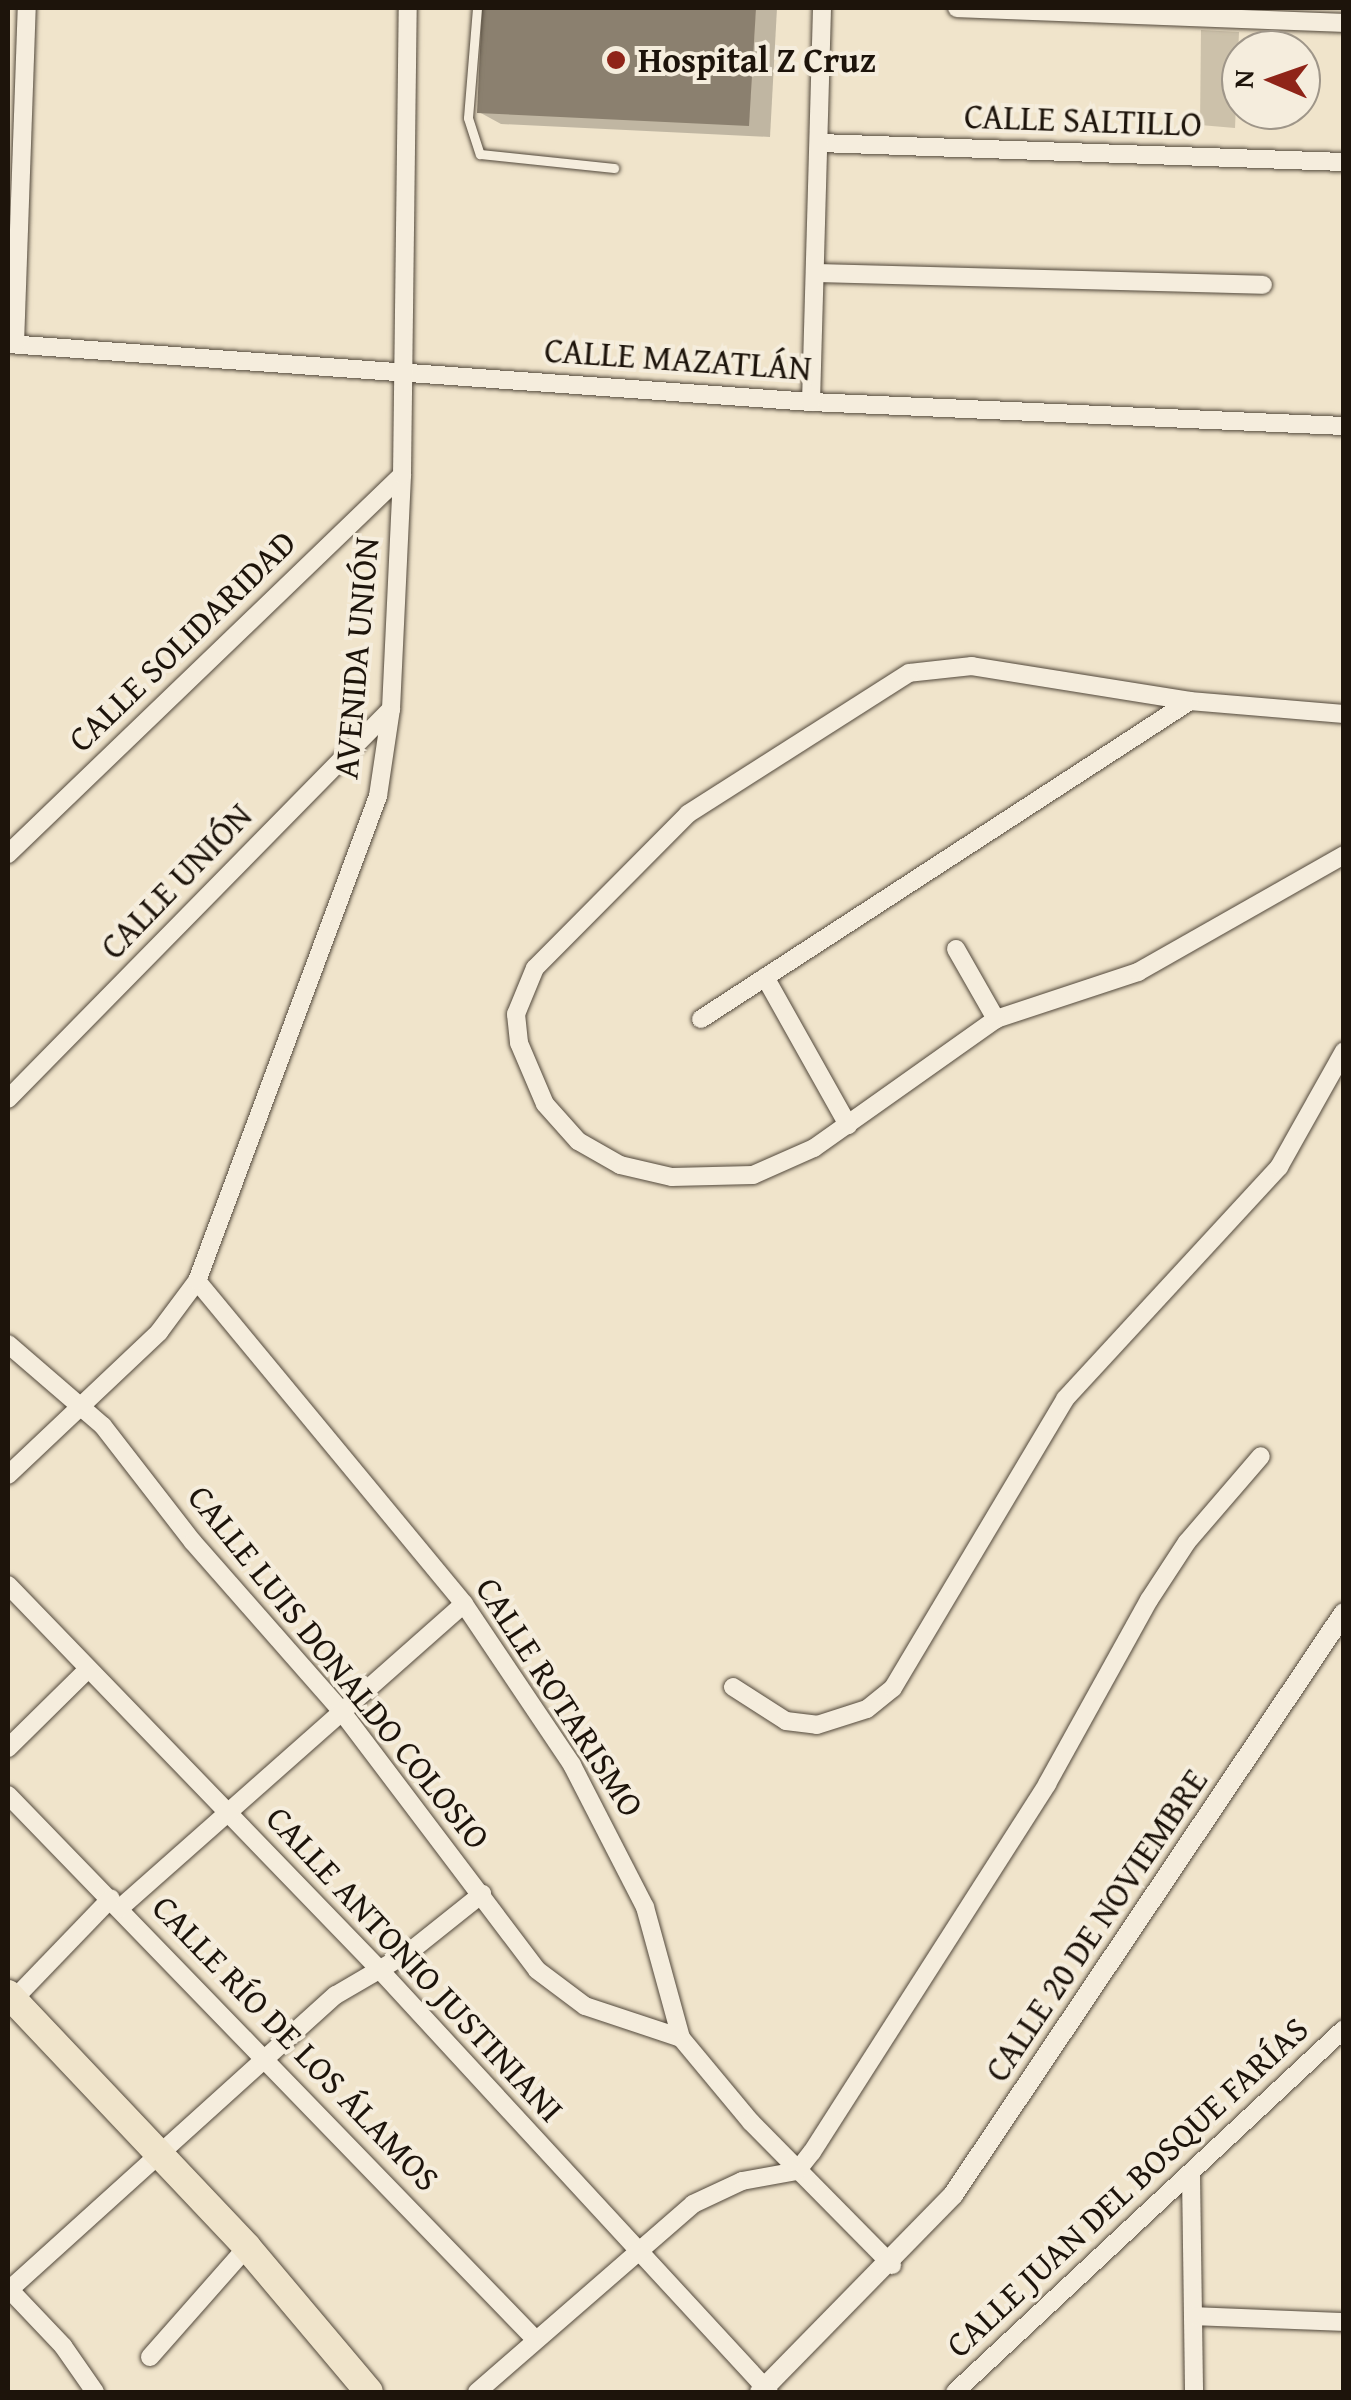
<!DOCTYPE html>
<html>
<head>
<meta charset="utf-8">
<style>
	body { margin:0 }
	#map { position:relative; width:1351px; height:2400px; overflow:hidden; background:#f0e4cb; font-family:"Gentium Book Plus",serif }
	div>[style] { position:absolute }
	.green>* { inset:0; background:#ccc1aa }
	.shadow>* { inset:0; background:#0003 }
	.building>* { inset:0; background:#8b806f }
	.roads { filter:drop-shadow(0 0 2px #52483b) drop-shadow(0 0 2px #52483b) }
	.service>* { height:9px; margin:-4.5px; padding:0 4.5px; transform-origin:4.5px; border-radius:4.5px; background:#f5eddd }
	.minor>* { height:18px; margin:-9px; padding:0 9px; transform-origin:9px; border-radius:9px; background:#f5eddd }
	.tertiary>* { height:20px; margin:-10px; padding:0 10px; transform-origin:10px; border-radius:10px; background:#f5eddd }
	.primary>* { height:28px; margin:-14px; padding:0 14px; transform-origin:14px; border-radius:14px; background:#f0e4cb }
	.dots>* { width:28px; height:28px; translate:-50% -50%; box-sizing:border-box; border:5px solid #f5eddd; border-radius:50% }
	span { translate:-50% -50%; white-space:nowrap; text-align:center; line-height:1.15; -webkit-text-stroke:8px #f5eddd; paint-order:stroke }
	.poi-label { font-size:35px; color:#1d140b; font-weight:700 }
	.left { translate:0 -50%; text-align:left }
	.street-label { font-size:35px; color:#1d140b }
	.frame { position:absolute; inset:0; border:10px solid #1d140b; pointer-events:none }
	.north { position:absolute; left:1221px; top:30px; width:100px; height:100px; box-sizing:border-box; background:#f5eddd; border:2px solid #9f9689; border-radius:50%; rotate:272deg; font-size:28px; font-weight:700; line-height:40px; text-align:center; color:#1d140b }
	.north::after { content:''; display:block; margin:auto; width:35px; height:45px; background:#8f2418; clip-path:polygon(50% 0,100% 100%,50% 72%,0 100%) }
</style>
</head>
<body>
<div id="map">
	<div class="green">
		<i style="clip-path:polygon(1201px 30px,1239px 32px,1235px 128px,1200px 125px)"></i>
	</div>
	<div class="shadow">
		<i style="clip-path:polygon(485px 8px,777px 8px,770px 137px,501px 124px,479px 112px)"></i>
	</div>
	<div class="building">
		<i style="clip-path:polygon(482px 8px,756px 8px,749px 126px,477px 113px)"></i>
	</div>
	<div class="roads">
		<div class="service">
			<i style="left:477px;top:8px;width:110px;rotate:94.7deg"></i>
			<i style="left:468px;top:118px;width:38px;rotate:72deg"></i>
			<i style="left:480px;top:154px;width:135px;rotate:6deg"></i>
		</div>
		<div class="minor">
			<i style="left:957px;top:8px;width:387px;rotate:2.2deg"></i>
			<i style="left:820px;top:143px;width:524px;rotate:2.08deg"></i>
			<i style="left:816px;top:273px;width:447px;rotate:1.5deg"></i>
			<i style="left:8px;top:344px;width:805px;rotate:4.13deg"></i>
			<i style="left:811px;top:402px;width:534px;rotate:2.58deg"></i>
			<i style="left:15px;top:344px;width:336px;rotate:-88deg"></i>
			<i style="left:811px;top:402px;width:394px;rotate:-88.4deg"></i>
			<i style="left:1344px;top:714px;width:155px;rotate:-175.2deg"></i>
			<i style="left:1190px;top:701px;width:221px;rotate:-170.9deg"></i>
			<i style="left:972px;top:666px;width:63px;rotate:173.7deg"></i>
			<i style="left:909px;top:673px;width:262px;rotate:147.5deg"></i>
			<i style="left:688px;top:814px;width:217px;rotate:134.8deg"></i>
			<i style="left:535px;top:968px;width:50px;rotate:112.4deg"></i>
			<i style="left:516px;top:1014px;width:29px;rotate:84deg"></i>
			<i style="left:519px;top:1043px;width:66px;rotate:66.9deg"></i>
			<i style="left:545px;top:1104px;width:50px;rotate:48.3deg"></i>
			<i style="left:578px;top:1141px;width:48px;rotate:29.7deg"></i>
			<i style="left:620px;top:1165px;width:53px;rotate:13deg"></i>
			<i style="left:672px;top:1177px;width:81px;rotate:-1.4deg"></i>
			<i style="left:753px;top:1175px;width:67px;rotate:-23.9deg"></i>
			<i style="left:814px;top:1148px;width:223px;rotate:-35.3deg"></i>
			<i style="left:996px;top:1019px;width:150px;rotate:-18.3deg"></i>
			<i style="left:1138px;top:972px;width:237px;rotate:-29.6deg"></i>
			<i style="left:8px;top:854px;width:547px;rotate:-43.89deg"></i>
			<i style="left:956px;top:949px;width:81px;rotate:60.3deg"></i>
			<i style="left:765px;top:977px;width:170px;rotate:60.7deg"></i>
			<i style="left:701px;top:1019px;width:583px;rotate:-33.04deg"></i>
			<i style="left:8px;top:1099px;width:547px;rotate:-45.52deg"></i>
			<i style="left:197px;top:1281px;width:419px;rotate:50.4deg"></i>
			<i style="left:464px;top:1604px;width:194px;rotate:56.1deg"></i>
			<i style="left:572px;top:1765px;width:160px;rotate:62.8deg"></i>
			<i style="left:645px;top:1907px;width:136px;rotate:74.6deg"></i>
			<i style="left:681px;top:2038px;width:109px;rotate:50.2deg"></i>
			<i style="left:751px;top:2122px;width:201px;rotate:45.4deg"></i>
			<i style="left:8px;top:1344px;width:125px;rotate:40.8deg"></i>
			<i style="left:103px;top:1426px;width:147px;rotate:52.2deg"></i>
			<i style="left:193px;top:1542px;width:221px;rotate:48.7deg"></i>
			<i style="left:339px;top:1708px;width:328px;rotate:52.9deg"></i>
			<i style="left:537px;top:1970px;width:60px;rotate:36.9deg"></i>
			<i style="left:585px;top:2006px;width:101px;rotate:18.4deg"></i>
			<i style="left:8px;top:1475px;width:208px;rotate:-43.4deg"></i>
			<i style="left:159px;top:1332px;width:64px;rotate:-53.3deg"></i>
			<i style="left:197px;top:1281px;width:518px;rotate:-69.53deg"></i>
			<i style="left:378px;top:796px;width:88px;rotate:-81.5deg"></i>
			<i style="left:391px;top:709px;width:234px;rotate:-87.3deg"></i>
			<i style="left:402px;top:475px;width:467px;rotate:-89.3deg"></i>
			<i style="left:8px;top:1585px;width:534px;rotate:45.99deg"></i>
			<i style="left:379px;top:1969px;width:575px;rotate:47.32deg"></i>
			<i style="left:733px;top:1687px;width:63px;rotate:32.7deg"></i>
			<i style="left:786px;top:1721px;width:31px;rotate:7deg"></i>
			<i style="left:817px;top:1725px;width:52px;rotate:-17.7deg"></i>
			<i style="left:867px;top:1709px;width:33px;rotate:-39deg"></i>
			<i style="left:893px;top:1688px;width:336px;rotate:-59.2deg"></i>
			<i style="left:1065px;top:1399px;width:316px;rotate:-47.3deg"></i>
			<i style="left:1279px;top:1167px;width:133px;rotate:-60.7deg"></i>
			<i style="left:8px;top:1748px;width:112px;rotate:-44.6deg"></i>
			<i style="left:8px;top:1795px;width:757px;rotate:45.91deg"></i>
			<i style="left:120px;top:1908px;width:459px;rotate:-41.5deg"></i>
			<i style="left:13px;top:2000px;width:141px;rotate:-46.1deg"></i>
			<i style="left:1191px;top:2174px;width:218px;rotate:89.2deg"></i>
			<i style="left:8px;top:2288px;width:80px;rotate:46.5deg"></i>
			<i style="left:63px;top:2346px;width:56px;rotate:55.2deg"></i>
			<i style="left:9px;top:2290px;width:440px;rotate:-42.1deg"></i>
			<i style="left:336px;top:1995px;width:83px;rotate:-30.3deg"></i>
			<i style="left:408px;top:1953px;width:95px;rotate:-38.6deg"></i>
			<i style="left:1194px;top:2316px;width:150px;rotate:2.3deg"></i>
			<i style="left:150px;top:2357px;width:147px;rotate:-48.6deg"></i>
			<i style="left:477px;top:2392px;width:286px;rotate:-41deg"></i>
			<i style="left:693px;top:2204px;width:54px;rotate:-25.1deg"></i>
			<i style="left:742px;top:2181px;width:56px;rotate:-10.3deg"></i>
			<i style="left:797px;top:2171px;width:24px;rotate:-52deg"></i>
			<i style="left:812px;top:2152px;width:437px;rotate:-57.4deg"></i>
			<i style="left:1047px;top:1784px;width:210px;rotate:-61deg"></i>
			<i style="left:1149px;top:1600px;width:69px;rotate:-56.8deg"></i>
			<i style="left:1187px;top:1542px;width:113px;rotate:-49.3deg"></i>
			<i style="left:955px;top:2392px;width:532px;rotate:-43.02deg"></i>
		</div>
		<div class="tertiary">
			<i style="left:760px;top:2392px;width:276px;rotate:-45.6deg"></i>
			<i style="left:953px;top:2195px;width:701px;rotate:-56.11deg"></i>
		</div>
		<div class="primary">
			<i style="left:8px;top:1994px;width:348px;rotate:46.6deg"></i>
			<i style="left:247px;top:2247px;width:189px;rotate:49.9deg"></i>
		</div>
	</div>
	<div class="dots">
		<i style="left:616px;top:60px;background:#8f2418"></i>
	</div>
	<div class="poi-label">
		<span class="left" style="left:638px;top:60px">Hospital Z Cruz</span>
	</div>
	<div class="street-label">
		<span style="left:1083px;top:120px;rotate:2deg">CALLE SALTILLO</span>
		<span style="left:678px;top:359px;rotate:4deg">CALLE MAZATLÁN</span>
		<span style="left:182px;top:641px;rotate:-44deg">CALLE SOLIDARIDAD</span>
		<span style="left:356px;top:658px;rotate:-85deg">AVENIDA UNIÓN</span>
		<span style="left:176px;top:881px;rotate:-46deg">CALLE UNIÓN</span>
		<span style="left:339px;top:1667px;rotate:51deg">CALLE LUIS DONALDO COLOSIO</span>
		<span style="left:560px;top:1697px;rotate:57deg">CALLE ROTARISMO</span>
		<span style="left:1096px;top:1925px;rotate:-56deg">CALLE 20 DE NOVIEMBRE</span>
		<span style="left:415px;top:1964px;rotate:47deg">CALLE ANTONIO JUSTINIANI</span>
		<span style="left:296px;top:2043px;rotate:46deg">CALLE RÍO DE LOS ÁLAMOS</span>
		<span style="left:1127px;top:2187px;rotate:-43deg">CALLE JUAN DEL BOSQUE FARÍAS</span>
	</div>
	<div class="frame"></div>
	<div class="north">N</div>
</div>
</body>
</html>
